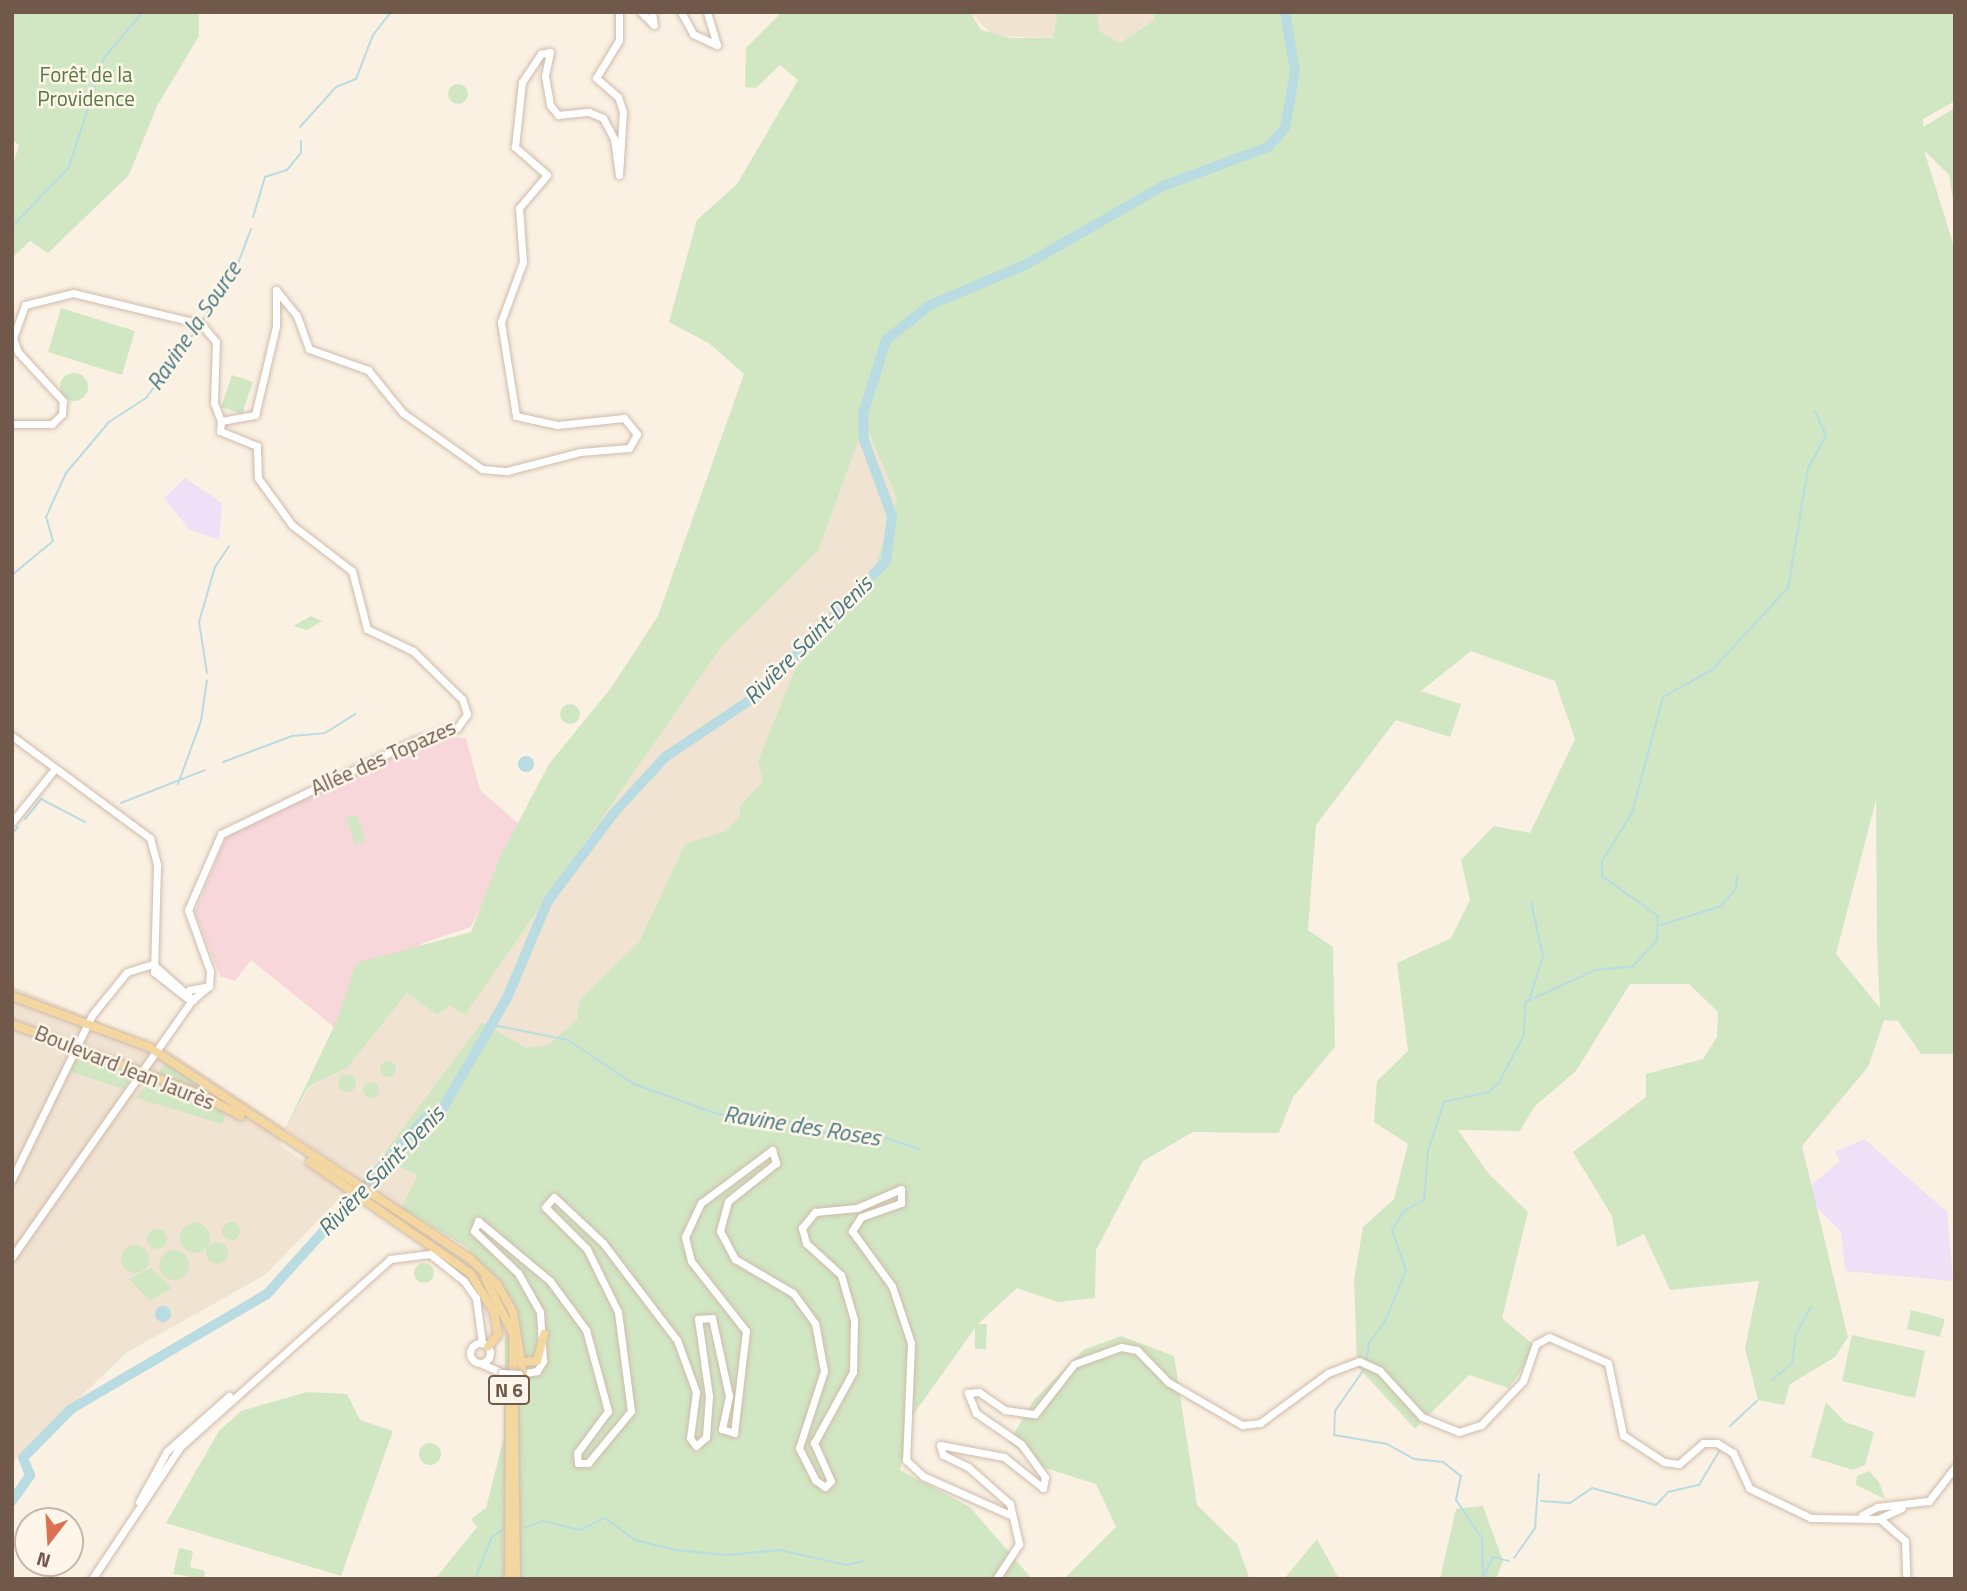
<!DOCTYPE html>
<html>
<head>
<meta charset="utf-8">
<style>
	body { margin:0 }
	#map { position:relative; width:1967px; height:1591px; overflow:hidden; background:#faf1e3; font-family:"Titillium Web",sans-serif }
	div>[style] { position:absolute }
	.residential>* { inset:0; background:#f1e3d2 }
	.education>* { inset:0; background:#eee0f6 }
	.medical>* { inset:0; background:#f7d7da }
	.green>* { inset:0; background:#d1e6c3 }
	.round { border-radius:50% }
	.water>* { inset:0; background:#b9dbe2 }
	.stream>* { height:2px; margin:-1px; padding:0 1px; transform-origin:1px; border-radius:1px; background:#b9dbe2 }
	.river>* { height:10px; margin:-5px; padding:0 5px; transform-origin:5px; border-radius:5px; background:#b9dbe2 }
	.roads { filter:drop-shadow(0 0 2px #cfbbab) drop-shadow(0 0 2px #cfbbab) }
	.secondary>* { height:7px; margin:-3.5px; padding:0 3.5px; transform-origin:3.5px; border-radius:3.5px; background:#fff }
	.secondary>.ring { margin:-3.5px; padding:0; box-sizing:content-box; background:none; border:7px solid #fff; border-radius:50% }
	.primary>* { height:8px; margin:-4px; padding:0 4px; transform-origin:4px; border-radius:4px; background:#f4d6a0 }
	.bridges { filter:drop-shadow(0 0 2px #cfbbab) drop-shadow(0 0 2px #cfbbab) }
	.secondary-bridge>* { height:7px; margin:-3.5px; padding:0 3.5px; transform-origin:3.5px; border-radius:3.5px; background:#fff }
	span { translate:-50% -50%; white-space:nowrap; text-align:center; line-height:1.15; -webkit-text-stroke:5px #fdf6e9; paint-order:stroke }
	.shield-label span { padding:2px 5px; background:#fdf6e9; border:2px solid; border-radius:5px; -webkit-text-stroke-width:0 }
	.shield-label { font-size:19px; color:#70594b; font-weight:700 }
	.park-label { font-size:21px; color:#557a47 }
	.street-label { font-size:21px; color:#70594b }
	.water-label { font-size:23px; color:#477782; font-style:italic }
	.frame { position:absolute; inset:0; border:14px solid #70594b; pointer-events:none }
	.north { position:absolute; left:14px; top:1507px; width:70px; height:70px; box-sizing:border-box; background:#fdf6e9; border:2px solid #c5b7aa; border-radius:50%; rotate:197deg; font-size:19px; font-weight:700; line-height:28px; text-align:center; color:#70594b }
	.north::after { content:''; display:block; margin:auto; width:24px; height:32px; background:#db7251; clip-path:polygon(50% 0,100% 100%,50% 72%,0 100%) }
</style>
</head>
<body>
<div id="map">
	<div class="residential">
		<i style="clip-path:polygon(970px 12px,1058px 12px,1058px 30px,1053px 38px,993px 36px)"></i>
		<i style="clip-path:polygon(1098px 12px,1153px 12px,1154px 20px,1120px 43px,1099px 31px)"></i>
		<i style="clip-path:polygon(869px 433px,897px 499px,869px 587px,795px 669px,758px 761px,763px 781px,739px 807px,740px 816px,726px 831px,685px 844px,639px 942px,579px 1000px,577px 1020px,548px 1045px,526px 1048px,482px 1022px,381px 1160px,419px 1175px,401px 1208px,285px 1129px,280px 1145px,346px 1192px,265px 1275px,126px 1353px,12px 1463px,12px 986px,168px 1050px,285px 1128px,310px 1086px,347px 1068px,407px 993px,437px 1015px,450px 1006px,465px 1015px,722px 646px,818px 551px,859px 438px)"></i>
	</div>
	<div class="education">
		<i style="clip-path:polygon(185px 478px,222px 503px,219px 540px,189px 529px,164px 498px)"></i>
		<i style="clip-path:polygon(1864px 1139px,1947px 1212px,1953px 1281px,1845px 1271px,1841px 1232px,1802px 1193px,1840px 1161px,1835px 1152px)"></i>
	</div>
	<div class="medical">
		<i style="clip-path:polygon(466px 738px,480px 790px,520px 825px,471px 927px,423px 943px,362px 987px,334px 1027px,251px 960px,235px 981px,220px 976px,195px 912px,226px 837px,406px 750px,443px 737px)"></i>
	</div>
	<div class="green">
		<i style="clip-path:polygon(12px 12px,199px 12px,199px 36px,157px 106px,129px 175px,48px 253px,30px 241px,12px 258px,12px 168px,19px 145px,12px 140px)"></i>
		<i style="clip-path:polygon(evenodd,782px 12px,970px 12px,981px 30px,1010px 38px,1053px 38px,1058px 12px,1098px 12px,1099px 31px,1120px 43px,1154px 20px,1153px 12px,1955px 12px,1955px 101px,1923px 119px,1923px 127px,1955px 108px,1955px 213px,1949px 175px,1924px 150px,1955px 250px,1955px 1054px,1921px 1054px,1898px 1021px,1884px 1020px,1868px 1067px,1802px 1146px,1848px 1337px,1835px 1357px,1790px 1384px,1784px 1405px,1758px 1400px,1745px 1348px,1759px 1281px,1670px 1290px,1644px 1234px,1617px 1247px,1612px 1216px,1573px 1152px,1646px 1097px,1646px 1074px,1703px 1059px,1717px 1037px,1718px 1012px,1689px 984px,1630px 984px,1576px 1071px,1535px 1106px,1520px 1131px,1458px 1130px,1488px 1173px,1528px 1212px,1502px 1318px,1537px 1348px,1509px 1388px,1469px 1375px,1415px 1429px,1357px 1366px,1354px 1280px,1363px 1227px,1394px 1199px,1408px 1144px,1374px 1122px,1377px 1081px,1408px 1051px,1397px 963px,1451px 938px,1470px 900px,1461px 860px,1494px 826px,1530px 833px,1575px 739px,1555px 681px,1471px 651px,1421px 691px,1461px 704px,1450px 737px,1396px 720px,1316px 825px,1308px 930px,1333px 947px,1335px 1047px,1293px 1097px,1279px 1133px,1193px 1132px,1143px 1161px,1096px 1250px,1095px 1298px,1058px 1302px,1017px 1288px,978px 1324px,987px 1324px,986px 1349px,975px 1349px,975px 1328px,913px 1415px,900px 1470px,970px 1507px,1032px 1579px,435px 1579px,477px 1527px,471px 1519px,486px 1508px,504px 1437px,505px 1327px,468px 1248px,401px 1208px,418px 1175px,380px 1159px,482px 1022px,526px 1048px,548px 1045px,577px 1020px,579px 1000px,639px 942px,685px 844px,726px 831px,740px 816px,739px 807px,763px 781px,758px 761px,795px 669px,869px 586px,897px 499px,869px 433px,859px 439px,818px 551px,722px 646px,465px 1015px,450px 1006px,437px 1015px,407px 993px,347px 1068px,309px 1086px,285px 1129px,338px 1018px,356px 963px,471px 932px,499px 859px,549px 764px,611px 688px,658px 616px,744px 374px,710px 344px,669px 322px,697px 220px,737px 184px,798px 80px,780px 65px,756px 88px,745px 87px,746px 48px,782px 12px,1876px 800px,1877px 943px,1880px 1008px,1836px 954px,1876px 800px)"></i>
		<i class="round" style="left:448px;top:84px;width:20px;height:20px"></i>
		<i style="clip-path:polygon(61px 308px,135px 331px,122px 375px,48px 352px)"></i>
		<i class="round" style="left:60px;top:373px;width:28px;height:28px"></i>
		<i style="clip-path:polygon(232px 375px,253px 382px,242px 414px,221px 407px)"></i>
		<i style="clip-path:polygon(311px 616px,322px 621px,307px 630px,293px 626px)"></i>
		<i class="round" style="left:560px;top:704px;width:20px;height:20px"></i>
		<i style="clip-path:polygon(357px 815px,365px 841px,355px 844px,346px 818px)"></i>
		<i style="clip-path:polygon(75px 1056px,114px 1069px,130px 1077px,124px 1089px,67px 1071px)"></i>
		<i class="round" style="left:380px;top:1061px;width:16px;height:16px"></i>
		<i style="clip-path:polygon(166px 1062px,207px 1092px,157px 1075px)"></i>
		<i class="round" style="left:338px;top:1074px;width:18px;height:18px"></i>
		<i class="round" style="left:363px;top:1082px;width:16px;height:16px"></i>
		<i style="clip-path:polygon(148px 1083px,207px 1103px,226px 1114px,222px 1124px,136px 1098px)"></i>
		<i class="round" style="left:222px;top:1222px;width:18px;height:18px"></i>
		<i class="round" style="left:180px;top:1223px;width:30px;height:30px"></i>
		<i class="round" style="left:147px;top:1229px;width:20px;height:20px"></i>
		<i class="round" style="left:206px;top:1242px;width:22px;height:22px"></i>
		<i class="round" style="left:121px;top:1245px;width:28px;height:28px"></i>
		<i class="round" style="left:159px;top:1250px;width:30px;height:30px"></i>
		<i class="round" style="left:414px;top:1263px;width:20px;height:20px"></i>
		<i style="clip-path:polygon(151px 1268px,172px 1288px,150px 1301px,129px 1279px)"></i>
		<i style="clip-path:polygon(1911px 1310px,1945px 1319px,1940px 1337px,1907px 1329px)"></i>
		<i style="clip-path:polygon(1852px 1335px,1925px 1351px,1915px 1398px,1842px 1381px)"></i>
		<i style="clip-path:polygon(1121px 1336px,1174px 1356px,1197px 1505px,1237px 1544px,1250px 1579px,1064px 1579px,1116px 1527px,1096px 1484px,1039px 1466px,1009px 1442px,1033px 1401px,1083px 1350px)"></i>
		<i style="clip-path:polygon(307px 1392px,347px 1394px,360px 1420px,393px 1431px,341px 1576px,166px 1523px,219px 1431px,241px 1411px)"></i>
		<i style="clip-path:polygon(1826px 1402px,1845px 1422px,1874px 1432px,1865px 1465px,1853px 1470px,1811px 1457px)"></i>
		<i class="round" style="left:419px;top:1443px;width:22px;height:22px"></i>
		<i style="clip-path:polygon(1869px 1471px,1879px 1482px,1885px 1499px,1856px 1485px,1857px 1476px)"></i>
		<i style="clip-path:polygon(1483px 1506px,1503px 1561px,1496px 1579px,1440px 1579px,1456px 1509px)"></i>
		<i style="clip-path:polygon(1317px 1539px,1339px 1579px,1284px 1579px)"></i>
		<i style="clip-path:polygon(179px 1548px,193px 1551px,190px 1567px,205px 1571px,204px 1579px,173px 1574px)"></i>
	</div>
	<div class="water">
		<i class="round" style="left:518px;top:756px;width:16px;height:16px"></i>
		<i class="round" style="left:155px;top:1306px;width:16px;height:16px"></i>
	</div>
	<div class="stream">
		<i style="left:300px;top:127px;width:54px;rotate:-48deg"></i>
		<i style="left:336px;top:87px;width:22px;rotate:-22deg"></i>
		<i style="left:356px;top:79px;width:47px;rotate:-68.9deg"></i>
		<i style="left:373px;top:35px;width:29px;rotate:-52deg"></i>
		<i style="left:253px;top:217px;width:42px;rotate:-73.3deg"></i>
		<i style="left:265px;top:177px;width:23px;rotate:-18deg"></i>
		<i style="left:287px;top:170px;width:22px;rotate:-51deg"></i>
		<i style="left:301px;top:153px;width:12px;rotate:-90deg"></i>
		<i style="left:12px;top:227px;width:83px;rotate:-46.5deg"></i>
		<i style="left:69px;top:167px;width:114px;rotate:-72.2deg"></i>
		<i style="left:104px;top:58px;width:60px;rotate:-49.7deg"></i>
		<i style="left:202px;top:321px;width:57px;rotate:-55.8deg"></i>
		<i style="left:234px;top:274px;width:48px;rotate:-69.3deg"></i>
		<i style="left:12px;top:575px;width:53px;rotate:-39.7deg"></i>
		<i style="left:53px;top:541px;width:25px;rotate:-106deg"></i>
		<i style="left:46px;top:517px;width:48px;rotate:-65.6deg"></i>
		<i style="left:66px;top:473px;width:67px;rotate:-49.9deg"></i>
		<i style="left:109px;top:422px;width:44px;rotate:-33deg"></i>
		<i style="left:146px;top:398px;width:89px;rotate:-53.6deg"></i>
		<i style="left:207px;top:673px;width:52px;rotate:-98.9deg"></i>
		<i style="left:199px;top:622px;width:57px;rotate:-73.8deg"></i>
		<i style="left:215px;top:567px;width:25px;rotate:-56deg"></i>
		<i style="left:223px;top:762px;width:74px;rotate:-20.6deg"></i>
		<i style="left:292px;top:736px;width:33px;rotate:-5deg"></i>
		<i style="left:325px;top:733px;width:36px;rotate:-32deg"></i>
		<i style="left:178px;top:784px;width:67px;rotate:-69.9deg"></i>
		<i style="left:201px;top:721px;width:41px;rotate:-81.7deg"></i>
		<i style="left:121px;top:803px;width:90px;rotate:-21.4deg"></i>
		<i style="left:25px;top:819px;width:26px;rotate:-51deg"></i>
		<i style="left:41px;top:799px;width:50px;rotate:27.6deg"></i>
		<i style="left:12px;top:834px;width:9px;rotate:-49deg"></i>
		<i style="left:1661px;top:925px;width:63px;rotate:-17.6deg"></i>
		<i style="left:1721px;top:906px;width:23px;rotate:-49deg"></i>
		<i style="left:1736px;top:889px;width:13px;rotate:-86deg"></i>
		<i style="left:1529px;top:1001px;width:47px;rotate:-72.7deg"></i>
		<i style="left:1543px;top:956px;width:55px;rotate:-102.5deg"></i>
		<i style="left:493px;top:1025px;width:76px;rotate:11.3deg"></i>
		<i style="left:568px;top:1040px;width:79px;rotate:33.7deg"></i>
		<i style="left:634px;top:1084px;width:89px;rotate:19.7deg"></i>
		<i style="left:718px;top:1114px;width:78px;rotate:6.7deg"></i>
		<i style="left:795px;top:1123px;width:24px;rotate:24deg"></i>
		<i style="left:817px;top:1133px;width:47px;rotate:-2.4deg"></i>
		<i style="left:864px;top:1131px;width:58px;rotate:18.1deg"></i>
		<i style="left:1366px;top:1362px;width:19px;rotate:-81deg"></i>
		<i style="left:1369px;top:1343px;width:26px;rotate:-53deg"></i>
		<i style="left:1385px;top:1322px;width:56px;rotate:-68deg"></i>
		<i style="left:1406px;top:1270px;width:42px;rotate:-109.3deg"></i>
		<i style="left:1392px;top:1230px;width:22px;rotate:-58deg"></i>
		<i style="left:1404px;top:1211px;width:23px;rotate:-29deg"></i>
		<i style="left:1424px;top:1200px;width:49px;rotate:-85.3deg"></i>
		<i style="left:1428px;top:1151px;width:52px;rotate:-71.9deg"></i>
		<i style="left:1444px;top:1102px;width:46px;rotate:-12.5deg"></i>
		<i style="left:1489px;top:1092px;width:12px;rotate:-42deg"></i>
		<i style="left:1498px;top:1084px;width:55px;rotate:-62deg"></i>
		<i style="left:1524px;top:1035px;width:33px;rotate:-88deg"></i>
		<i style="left:1525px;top:1002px;width:78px;rotate:-24.3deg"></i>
		<i style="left:1596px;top:970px;width:37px;rotate:-6deg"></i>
		<i style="left:1633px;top:966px;width:35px;rotate:-47deg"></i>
		<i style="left:1657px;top:940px;width:24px;rotate:-88deg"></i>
		<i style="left:1658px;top:916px;width:69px;rotate:-144.5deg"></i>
		<i style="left:1602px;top:876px;width:15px;rotate:-90deg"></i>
		<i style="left:1602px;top:861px;width:57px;rotate:-58deg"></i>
		<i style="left:1632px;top:813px;width:120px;rotate:-75deg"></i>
		<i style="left:1663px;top:697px;width:56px;rotate:-28.9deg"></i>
		<i style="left:1712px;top:670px;width:112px;rotate:-47.2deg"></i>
		<i style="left:1788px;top:588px;width:122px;rotate:-80.5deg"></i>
		<i style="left:1808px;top:468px;width:38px;rotate:-61deg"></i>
		<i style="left:1826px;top:435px;width:26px;rotate:-115deg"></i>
		<i style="left:1365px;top:1368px;width:52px;rotate:124.9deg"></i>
		<i style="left:1335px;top:1411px;width:24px;rotate:92deg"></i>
		<i style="left:1334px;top:1435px;width:54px;rotate:9.6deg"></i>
		<i style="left:1387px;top:1444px;width:31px;rotate:29deg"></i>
		<i style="left:1414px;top:1459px;width:29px;rotate:6deg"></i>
		<i style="left:1443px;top:1462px;width:23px;rotate:38deg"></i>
		<i style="left:1461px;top:1476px;width:25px;rotate:102deg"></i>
		<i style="left:1456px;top:1500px;width:46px;rotate:55.6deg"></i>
		<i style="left:1482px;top:1538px;width:41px;rotate:88.6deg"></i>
		<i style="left:1772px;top:1380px;width:26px;rotate:-40deg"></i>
		<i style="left:1792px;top:1363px;width:29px;rotate:-82deg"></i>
		<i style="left:1796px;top:1334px;width:31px;rotate:-61deg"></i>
		<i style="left:1730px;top:1426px;width:37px;rotate:-43deg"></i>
		<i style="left:1541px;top:1501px;width:29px;rotate:4deg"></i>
		<i style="left:1570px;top:1503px;width:27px;rotate:-34deg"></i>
		<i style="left:1592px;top:1488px;width:66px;rotate:14.9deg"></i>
		<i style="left:1656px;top:1505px;width:18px;rotate:-47deg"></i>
		<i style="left:1668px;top:1492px;width:32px;rotate:-13deg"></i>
		<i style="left:1699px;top:1485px;width:41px;rotate:-59deg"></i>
		<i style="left:524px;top:1528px;width:20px;rotate:-20deg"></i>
		<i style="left:543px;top:1521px;width:38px;rotate:14deg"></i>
		<i style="left:580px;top:1530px;width:28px;rotate:-26deg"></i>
		<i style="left:605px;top:1518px;width:37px;rotate:36deg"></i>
		<i style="left:635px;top:1540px;width:41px;rotate:14deg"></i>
		<i style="left:675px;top:1550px;width:51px;rotate:5.6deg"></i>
		<i style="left:726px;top:1555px;width:54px;rotate:-5.3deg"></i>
		<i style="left:780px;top:1550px;width:68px;rotate:12.8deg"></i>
		<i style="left:846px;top:1565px;width:18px;rotate:-13deg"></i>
		<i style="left:1514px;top:1558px;width:37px;rotate:-55deg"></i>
		<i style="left:1535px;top:1528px;width:54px;rotate:-85.8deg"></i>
		<i style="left:1484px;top:1575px;width:20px;rotate:-63deg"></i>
		<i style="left:1493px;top:1557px;width:16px;rotate:14deg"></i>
		<i style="left:475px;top:1579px;width:45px;rotate:-68deg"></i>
		<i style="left:492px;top:1537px;width:14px;rotate:-36deg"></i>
	</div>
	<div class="river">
		<i style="left:12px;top:1501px;width:32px;rotate:-55deg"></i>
		<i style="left:30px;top:1475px;width:18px;rotate:-112deg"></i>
		<i style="left:23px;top:1458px;width:69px;rotate:-45.6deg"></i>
		<i style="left:71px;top:1409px;width:227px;rotate:-30.4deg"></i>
		<i style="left:267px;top:1294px;width:239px;rotate:-48deg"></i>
		<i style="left:427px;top:1116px;width:18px;rotate:-27deg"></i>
		<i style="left:443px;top:1108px;width:127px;rotate:-59.8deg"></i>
		<i style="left:507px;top:998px;width:105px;rotate:-67.1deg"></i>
		<i style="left:548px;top:901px;width:109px;rotate:-53.2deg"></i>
		<i style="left:613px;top:814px;width:77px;rotate:-47.6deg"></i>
		<i style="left:665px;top:757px;width:113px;rotate:-33.8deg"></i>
		<i style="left:759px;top:694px;width:184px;rotate:-46.3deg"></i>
		<i style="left:886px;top:561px;width:45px;rotate:-82.4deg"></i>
		<i style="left:892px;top:516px;width:81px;rotate:-110.2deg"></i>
		<i style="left:864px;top:440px;width:26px;rotate:-92deg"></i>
		<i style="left:863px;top:414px;width:77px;rotate:-72.7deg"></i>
		<i style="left:886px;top:340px;width:56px;rotate:-38.5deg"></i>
		<i style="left:930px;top:305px;width:103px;rotate:-22.8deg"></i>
		<i style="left:1025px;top:265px;width:159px;rotate:-29.8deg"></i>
		<i style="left:1163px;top:186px;width:112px;rotate:-20.4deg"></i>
		<i style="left:1268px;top:147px;width:25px;rotate:-48deg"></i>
		<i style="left:1285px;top:128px;width:58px;rotate:-80deg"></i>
		<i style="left:1295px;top:71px;width:60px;rotate:-99.6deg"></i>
	</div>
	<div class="roads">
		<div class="secondary">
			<i style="left:641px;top:12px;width:18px;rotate:45deg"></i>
			<i style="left:654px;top:25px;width:13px;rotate:-99deg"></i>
			<i style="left:681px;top:12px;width:25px;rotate:61deg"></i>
			<i style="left:693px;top:34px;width:26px;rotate:25deg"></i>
			<i style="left:717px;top:45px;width:34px;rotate:-107deg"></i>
			<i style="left:221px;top:421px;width:35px;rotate:-10deg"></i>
			<i style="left:255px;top:415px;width:91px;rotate:-76.7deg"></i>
			<i style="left:276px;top:326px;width:36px;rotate:-90deg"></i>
			<i style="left:276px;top:290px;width:33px;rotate:51deg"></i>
			<i style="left:297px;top:316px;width:35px;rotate:70deg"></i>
			<i style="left:309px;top:349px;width:63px;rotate:19.6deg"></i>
			<i style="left:368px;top:370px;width:55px;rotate:50.9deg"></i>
			<i style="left:403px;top:413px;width:97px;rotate:35.3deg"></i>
			<i style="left:482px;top:469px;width:25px;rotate:5deg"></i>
			<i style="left:507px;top:471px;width:75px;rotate:-14.6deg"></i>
			<i style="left:580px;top:452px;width:49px;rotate:-4.7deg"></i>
			<i style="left:629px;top:448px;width:16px;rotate:-60deg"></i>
			<i style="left:637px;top:434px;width:21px;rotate:-129deg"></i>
			<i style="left:624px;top:418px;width:67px;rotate:174deg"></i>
			<i style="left:557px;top:425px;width:42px;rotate:-167.6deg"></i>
			<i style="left:516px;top:416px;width:95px;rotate:-99.1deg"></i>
			<i style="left:501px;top:322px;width:64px;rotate:-69.9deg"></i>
			<i style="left:523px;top:262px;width:54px;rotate:-94.2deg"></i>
			<i style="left:519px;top:208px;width:43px;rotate:-49.7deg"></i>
			<i style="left:547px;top:175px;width:43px;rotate:-138.8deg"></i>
			<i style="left:515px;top:147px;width:65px;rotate:-83.9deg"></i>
			<i style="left:522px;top:82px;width:34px;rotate:-56deg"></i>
			<i style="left:541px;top:54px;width:9px;rotate:-13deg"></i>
			<i style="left:550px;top:52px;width:25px;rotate:102deg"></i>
			<i style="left:545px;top:76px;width:29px;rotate:80deg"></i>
			<i style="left:550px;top:105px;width:13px;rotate:51deg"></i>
			<i style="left:558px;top:115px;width:31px;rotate:-6deg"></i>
			<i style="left:589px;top:112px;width:15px;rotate:23deg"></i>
			<i style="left:603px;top:118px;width:24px;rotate:62deg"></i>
			<i style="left:614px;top:139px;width:36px;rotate:82deg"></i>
			<i style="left:619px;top:175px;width:63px;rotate:-86.4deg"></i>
			<i style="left:623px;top:112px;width:16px;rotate:-108deg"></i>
			<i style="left:618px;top:97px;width:29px;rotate:-139deg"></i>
			<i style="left:596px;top:78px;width:44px;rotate:-58.8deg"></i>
			<i style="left:619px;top:40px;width:28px;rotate:-90deg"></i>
			<i style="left:12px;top:424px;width:40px"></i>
			<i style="left:52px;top:424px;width:14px;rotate:-45deg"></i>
			<i style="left:62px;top:414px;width:13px;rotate:-86deg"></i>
			<i style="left:63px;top:401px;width:67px;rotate:-132.6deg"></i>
			<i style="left:18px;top:352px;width:15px;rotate:-110deg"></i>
			<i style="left:13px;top:338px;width:35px;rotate:-70deg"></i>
			<i style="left:25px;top:305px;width:49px;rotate:-14deg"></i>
			<i style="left:73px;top:293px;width:132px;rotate:13.6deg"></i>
			<i style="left:201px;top:324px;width:23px;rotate:50deg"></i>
			<i style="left:216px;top:342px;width:61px;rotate:91.9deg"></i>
			<i style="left:214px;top:403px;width:19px;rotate:69deg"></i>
			<i style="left:12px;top:736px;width:172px;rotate:36.5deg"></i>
			<i style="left:150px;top:838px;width:28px;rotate:75deg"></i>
			<i style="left:157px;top:865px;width:107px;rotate:91.6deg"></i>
			<i style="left:154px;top:972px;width:47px;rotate:38.1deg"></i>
			<i style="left:12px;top:822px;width:65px;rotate:-51.2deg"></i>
			<i style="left:153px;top:964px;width:54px;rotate:42deg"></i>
			<i style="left:209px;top:986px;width:15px;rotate:-86deg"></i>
			<i style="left:210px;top:971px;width:65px;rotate:-109.8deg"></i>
			<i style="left:188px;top:910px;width:83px;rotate:-66.5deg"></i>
			<i style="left:221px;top:834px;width:214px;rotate:-25.7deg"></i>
			<i style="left:414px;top:741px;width:45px;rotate:-16.8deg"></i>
			<i style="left:457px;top:728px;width:17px;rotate:-54deg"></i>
			<i style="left:467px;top:714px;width:16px;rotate:-108deg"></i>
			<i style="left:462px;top:699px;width:69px;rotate:-135.6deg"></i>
			<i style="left:413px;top:651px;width:51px;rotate:-154.4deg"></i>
			<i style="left:367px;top:629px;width:60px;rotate:-104.5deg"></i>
			<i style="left:352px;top:571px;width:76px;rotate:-142.5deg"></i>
			<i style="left:292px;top:525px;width:58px;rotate:-125.9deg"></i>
			<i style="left:258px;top:478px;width:32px;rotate:-92deg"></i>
			<i style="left:257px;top:446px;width:40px;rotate:-158deg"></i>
			<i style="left:220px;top:431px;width:10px;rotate:-84deg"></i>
			<i style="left:189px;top:990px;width:20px;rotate:-11deg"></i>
			<i style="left:12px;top:1179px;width:182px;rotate:-64deg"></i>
			<i style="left:92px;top:1015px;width:55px;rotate:-50.9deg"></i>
			<i style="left:127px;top:972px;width:27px;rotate:-17deg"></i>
			<i style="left:12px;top:1257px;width:312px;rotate:-55deg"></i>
			<i style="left:191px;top:1001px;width:23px;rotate:-40deg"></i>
			<i class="ring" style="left:470px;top:1343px;width:13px;height:13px"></i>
			<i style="left:480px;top:1363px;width:24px;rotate:24deg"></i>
			<i style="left:520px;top:1374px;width:17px;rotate:-10deg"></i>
			<i style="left:537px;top:1371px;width:12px;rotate:-59deg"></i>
			<i style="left:543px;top:1361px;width:49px;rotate:-93.5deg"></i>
			<i style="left:540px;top:1312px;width:45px;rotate:-119.4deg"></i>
			<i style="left:518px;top:1273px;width:61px;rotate:-136.3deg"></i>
			<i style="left:474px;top:1231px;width:11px;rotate:-68deg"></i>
			<i style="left:478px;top:1221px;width:94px;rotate:39.8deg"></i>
			<i style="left:550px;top:1281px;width:61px;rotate:53.7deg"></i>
			<i style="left:586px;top:1330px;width:84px;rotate:74.8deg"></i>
			<i style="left:608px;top:1411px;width:52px;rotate:126.4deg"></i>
			<i style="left:577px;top:1453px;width:10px;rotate:84deg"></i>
			<i style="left:578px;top:1463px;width:10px"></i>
			<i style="left:588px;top:1463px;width:67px;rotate:-50.4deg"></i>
			<i style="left:631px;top:1411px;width:100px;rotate:-97.5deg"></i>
			<i style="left:618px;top:1312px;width:70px;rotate:-116.2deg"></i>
			<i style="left:587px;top:1249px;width:59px;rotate:-135deg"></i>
			<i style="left:545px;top:1207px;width:13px;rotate:-48deg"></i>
			<i style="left:554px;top:1197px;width:67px;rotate:43.2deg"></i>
			<i style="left:603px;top:1243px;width:122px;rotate:52.7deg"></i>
			<i style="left:677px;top:1340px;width:55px;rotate:69.9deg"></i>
			<i style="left:696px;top:1392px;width:46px;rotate:97.4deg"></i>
			<i style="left:690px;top:1438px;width:10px;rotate:53deg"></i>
			<i style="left:696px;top:1446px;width:13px;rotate:-42deg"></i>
			<i style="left:706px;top:1437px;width:41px;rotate:-85.8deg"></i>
			<i style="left:709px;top:1396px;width:78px;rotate:-98.1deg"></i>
			<i style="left:698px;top:1319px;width:14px;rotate:-4deg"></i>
			<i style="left:712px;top:1318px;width:80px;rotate:77.7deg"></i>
			<i style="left:729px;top:1396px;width:34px;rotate:102deg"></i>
			<i style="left:722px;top:1429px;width:13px;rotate:18deg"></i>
			<i style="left:734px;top:1433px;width:103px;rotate:-83.3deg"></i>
			<i style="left:746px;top:1331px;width:89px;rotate:-128.2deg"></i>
			<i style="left:691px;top:1261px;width:25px;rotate:-104deg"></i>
			<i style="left:685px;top:1237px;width:38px;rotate:-65deg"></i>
			<i style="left:701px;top:1203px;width:89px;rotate:-36.7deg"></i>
			<i style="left:772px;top:1150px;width:14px;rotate:73deg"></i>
			<i style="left:776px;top:1163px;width:61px;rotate:141.6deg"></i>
			<i style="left:728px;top:1201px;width:31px;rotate:105deg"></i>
			<i style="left:720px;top:1231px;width:32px;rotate:62deg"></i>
			<i style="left:735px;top:1259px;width:67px;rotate:30.4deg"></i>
			<i style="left:793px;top:1293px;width:37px;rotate:54deg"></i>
			<i style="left:815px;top:1323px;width:49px;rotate:79.4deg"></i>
			<i style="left:824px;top:1371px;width:81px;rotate:108deg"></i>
			<i style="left:799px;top:1448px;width:36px;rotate:63deg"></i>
			<i style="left:815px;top:1480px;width:12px;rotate:35deg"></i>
			<i style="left:825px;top:1487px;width:8px;rotate:-45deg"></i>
			<i style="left:831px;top:1481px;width:42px;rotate:-114.1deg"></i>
			<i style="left:814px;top:1443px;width:81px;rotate:-61.2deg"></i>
			<i style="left:853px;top:1372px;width:52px;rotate:-88.9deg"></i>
			<i style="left:854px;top:1320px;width:47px;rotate:-106.1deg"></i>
			<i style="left:841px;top:1275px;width:47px;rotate:-137.6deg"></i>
			<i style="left:806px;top:1243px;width:16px;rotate:-105deg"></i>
			<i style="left:802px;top:1228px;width:21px;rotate:-51deg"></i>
			<i style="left:815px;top:1212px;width:42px;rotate:-5.4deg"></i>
			<i style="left:857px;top:1208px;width:48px;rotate:-23.4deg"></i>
			<i style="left:901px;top:1189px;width:14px;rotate:90deg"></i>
			<i style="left:901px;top:1203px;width:42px;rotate:160.7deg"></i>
			<i style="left:861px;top:1217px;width:17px;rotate:123deg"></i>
			<i style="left:852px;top:1231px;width:68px;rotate:54deg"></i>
			<i style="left:892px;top:1286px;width:60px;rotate:71.6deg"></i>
			<i style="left:911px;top:1343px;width:117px;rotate:92.4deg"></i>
			<i style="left:906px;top:1460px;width:23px;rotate:43deg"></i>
			<i style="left:923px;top:1476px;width:95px;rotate:24.1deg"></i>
			<i style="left:139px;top:1502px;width:58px;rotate:-61.2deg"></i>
			<i style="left:167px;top:1451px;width:83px;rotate:-41.6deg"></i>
			<i style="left:1862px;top:1515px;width:17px;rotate:-28deg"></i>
			<i style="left:1877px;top:1507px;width:52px;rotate:-6.6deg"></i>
			<i style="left:1929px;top:1501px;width:43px;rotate:-52.6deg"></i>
			<i style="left:1880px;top:1519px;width:33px;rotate:41deg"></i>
			<i style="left:1905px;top:1541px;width:38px;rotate:88deg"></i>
			<i style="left:92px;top:1579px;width:159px;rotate:-56.3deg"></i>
			<i style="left:180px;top:1447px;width:282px;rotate:-41.8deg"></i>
			<i style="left:390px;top:1259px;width:40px;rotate:-7.1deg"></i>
			<i style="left:430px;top:1254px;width:43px;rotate:38.5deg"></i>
			<i style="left:464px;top:1281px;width:21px;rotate:55deg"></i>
			<i style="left:476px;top:1298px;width:45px;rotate:82.4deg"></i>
			<i style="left:996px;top:1579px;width:42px;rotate:-56.7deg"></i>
			<i style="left:1019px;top:1544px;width:41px;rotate:-102.7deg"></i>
			<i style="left:1010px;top:1504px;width:56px;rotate:-138.6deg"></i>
			<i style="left:968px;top:1467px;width:28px;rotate:-154deg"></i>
			<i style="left:943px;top:1455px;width:10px;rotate:-107deg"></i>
			<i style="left:940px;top:1445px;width:65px;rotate:10.6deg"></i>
			<i style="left:1004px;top:1457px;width:50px;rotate:38.5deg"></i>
			<i style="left:1043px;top:1488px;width:11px;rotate:-80deg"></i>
			<i style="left:1045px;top:1477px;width:41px;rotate:-126deg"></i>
			<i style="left:1021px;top:1444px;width:55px;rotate:-145.4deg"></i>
			<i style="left:976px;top:1413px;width:22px;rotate:-112deg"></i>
			<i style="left:968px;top:1393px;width:11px;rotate:-5deg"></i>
			<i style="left:979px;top:1392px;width:32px;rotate:35deg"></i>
			<i style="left:1005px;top:1410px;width:30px;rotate:8deg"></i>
			<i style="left:1035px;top:1414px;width:63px;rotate:-52deg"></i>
			<i style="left:1074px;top:1364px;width:50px;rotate:-19.9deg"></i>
			<i style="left:1121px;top:1347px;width:16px;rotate:11deg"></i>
			<i style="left:1137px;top:1350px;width:45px;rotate:45.9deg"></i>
			<i style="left:1168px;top:1382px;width:86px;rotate:30.2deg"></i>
			<i style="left:1242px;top:1425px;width:18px;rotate:-6deg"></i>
			<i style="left:1260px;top:1423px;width:84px;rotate:-36.3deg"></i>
			<i style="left:1328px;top:1373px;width:33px;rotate:-21deg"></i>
			<i style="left:1359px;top:1361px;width:23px;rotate:25deg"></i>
			<i style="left:1380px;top:1371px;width:62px;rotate:47.6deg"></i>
			<i style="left:1422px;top:1417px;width:40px;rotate:22deg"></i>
			<i style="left:1459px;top:1432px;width:23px;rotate:-18deg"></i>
			<i style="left:1481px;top:1425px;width:61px;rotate:-46.3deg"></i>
			<i style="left:1523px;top:1381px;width:39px;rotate:-71deg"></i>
			<i style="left:1536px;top:1344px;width:15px;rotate:-28deg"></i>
			<i style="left:1549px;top:1337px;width:64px;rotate:23.8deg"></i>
			<i style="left:1608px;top:1363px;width:74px;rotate:78.2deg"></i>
			<i style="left:1623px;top:1435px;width:49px;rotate:33.4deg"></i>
			<i style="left:1664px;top:1462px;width:15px;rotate:8deg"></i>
			<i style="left:1679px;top:1464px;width:32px;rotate:-41deg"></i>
			<i style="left:1703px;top:1443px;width:14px"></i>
			<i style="left:1717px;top:1443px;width:19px;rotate:32deg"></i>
			<i style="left:1733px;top:1453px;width:38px;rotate:65deg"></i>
			<i style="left:1749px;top:1488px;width:69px;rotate:25.8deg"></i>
			<i style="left:1811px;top:1518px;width:67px;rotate:0.9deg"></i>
			<i style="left:1878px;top:1519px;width:26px;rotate:-25deg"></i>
		</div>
		<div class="primary">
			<i style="left:12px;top:996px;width:146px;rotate:20.4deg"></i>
			<i style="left:149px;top:1047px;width:385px;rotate:33.4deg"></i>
			<i style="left:470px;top:1259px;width:37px;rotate:43deg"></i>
			<i style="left:497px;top:1284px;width:32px;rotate:60deg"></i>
			<i style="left:513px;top:1312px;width:63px;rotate:80.8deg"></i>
			<i style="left:12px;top:1024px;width:200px;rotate:20.5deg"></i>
			<i style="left:199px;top:1094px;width:47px;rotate:27.6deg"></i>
			<i style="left:310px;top:1162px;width:195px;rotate:34.8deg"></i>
			<i style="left:470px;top:1273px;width:46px;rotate:58.4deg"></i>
			<i style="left:494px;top:1312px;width:22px;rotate:80deg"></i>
			<i style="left:498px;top:1334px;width:16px;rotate:128deg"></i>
			<i style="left:485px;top:1278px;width:63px;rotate:63.4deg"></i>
			<i style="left:513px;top:1334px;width:245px;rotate:89.3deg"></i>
			<i style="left:524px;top:1362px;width:13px;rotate:-4deg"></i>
			<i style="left:537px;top:1361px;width:28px;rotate:-75deg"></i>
			<i style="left:509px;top:1579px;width:203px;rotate:-89.7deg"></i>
		</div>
	</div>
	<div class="bridges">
		<div class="secondary-bridge">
			<i style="left:502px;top:1373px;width:17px;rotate:3deg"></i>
		</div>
	</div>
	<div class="shield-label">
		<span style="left:509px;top:1390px">N 6</span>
	</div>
	<div class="park-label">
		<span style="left:86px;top:86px">Forêt de la<br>Providence</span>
	</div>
	<div class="street-label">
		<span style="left:383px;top:757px;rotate:-24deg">Allée des Topazes</span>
		<span style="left:125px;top:1067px;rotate:22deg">Boulevard Jean Jaurès</span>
	</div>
	<div class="water-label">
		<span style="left:194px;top:326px;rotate:-56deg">Ravine la Source</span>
		<span style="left:808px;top:640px;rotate:-45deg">Rivière Saint-Denis</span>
		<span style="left:802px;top:1126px;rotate:9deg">Ravine des Roses</span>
		<span style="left:381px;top:1171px;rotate:-46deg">Rivière Saint-Denis</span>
	</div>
	<div class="frame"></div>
	<div class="north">N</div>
</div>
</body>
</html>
